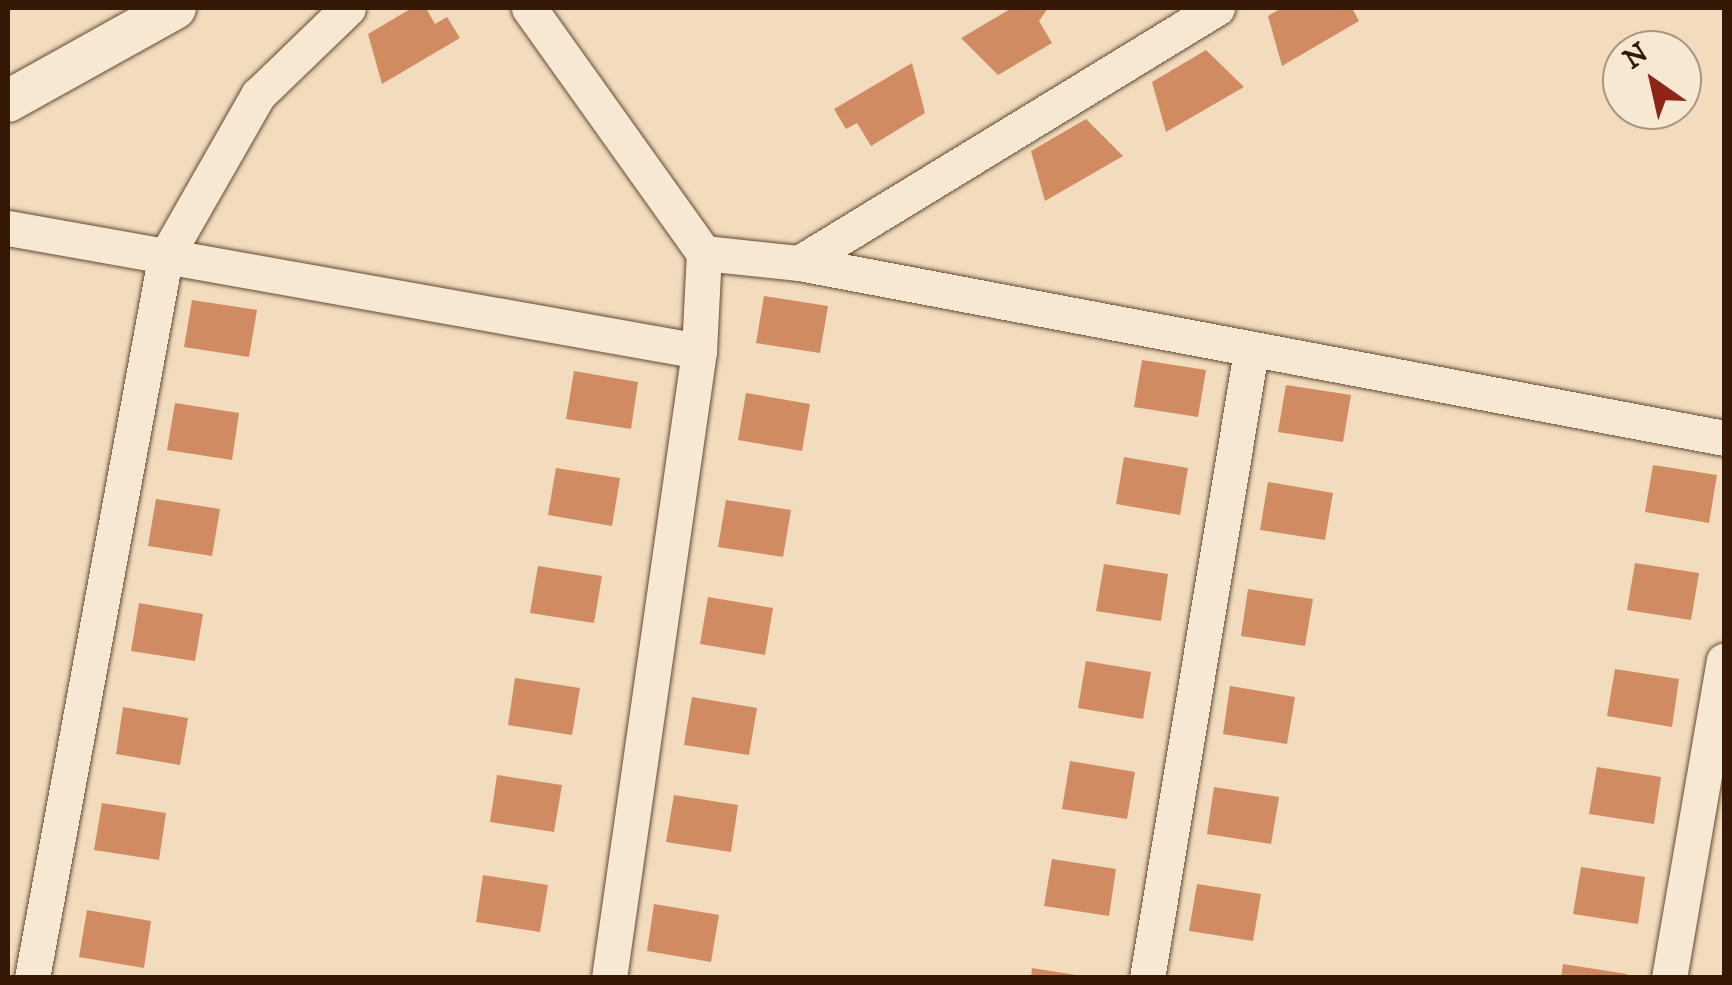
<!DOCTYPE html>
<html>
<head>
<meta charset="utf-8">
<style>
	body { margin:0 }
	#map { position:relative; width:1732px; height:985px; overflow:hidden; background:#f2dcbd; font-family:"IM FELL DW Pica",serif }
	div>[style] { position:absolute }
	.building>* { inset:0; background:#d08b63 }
	.roads { filter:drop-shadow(0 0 2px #644a34) drop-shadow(0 0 2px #644a34) }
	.minor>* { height:35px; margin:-17.5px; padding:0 17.5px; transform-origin:17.5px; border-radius:17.5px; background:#f7e8d4 }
	.tertiary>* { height:42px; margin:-21px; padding:0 21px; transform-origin:21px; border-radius:21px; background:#f7e8d4 }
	span { translate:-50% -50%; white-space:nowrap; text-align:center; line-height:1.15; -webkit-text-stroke:9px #f7e8d4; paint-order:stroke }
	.frame { position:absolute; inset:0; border:10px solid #351906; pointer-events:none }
	.north { position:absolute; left:1602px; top:30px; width:100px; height:100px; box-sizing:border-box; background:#f7e8d4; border:2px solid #a99582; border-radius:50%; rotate:326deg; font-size:28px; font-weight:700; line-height:40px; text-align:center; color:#351906 }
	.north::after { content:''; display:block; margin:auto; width:35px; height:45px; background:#8f2418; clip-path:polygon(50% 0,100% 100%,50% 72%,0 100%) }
</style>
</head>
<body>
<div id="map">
	<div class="building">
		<i style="clip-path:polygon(412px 8px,426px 8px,435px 24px,447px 17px,460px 38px,382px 84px,368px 34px)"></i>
		<i style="clip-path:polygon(1012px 8px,1048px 8px,1039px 21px,1052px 43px,998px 75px,961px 38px)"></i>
		<i style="clip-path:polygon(1282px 8px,1352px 8px,1359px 21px,1282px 66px,1268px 16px)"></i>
		<i style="clip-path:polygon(1206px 50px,1244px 87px,1166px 132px,1152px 82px)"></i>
		<i style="clip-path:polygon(912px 63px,925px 113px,871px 146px,857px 123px,846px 129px,834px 109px)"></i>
		<i style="clip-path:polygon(1086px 119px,1123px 156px,1045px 201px,1031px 151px)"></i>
		<i style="clip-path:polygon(764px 296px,828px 306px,820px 353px,756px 343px)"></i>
		<i style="clip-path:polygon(192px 300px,257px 310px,249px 357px,184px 347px)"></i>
		<i style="clip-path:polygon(1142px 360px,1206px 370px,1198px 417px,1134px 407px)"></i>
		<i style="clip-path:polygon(574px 371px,638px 382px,631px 429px,566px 419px)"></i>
		<i style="clip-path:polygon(1286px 385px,1351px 395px,1343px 442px,1278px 432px)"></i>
		<i style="clip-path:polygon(746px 393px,810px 404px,802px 451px,738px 440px)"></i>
		<i style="clip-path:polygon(175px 403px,239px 413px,232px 460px,167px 450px)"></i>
		<i style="clip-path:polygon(1124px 457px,1188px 468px,1180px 515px,1116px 504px)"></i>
		<i style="clip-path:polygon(1653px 465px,1717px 475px,1709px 523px,1645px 512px)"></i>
		<i style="clip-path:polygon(556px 468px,620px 478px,612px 526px,548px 515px)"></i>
		<i style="clip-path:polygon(1268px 482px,1333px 493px,1325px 540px,1260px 530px)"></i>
		<i style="clip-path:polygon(156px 499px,220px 509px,212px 556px,148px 546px)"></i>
		<i style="clip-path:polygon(726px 500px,791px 510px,783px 557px,718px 547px)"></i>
		<i style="clip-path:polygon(1635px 563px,1699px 573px,1691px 620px,1627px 610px)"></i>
		<i style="clip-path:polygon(1104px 564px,1168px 574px,1161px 621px,1096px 611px)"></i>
		<i style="clip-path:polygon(538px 566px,602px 576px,594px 623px,530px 613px)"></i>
		<i style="clip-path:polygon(1248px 589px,1313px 599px,1305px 646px,1241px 636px)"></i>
		<i style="clip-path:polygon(708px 597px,773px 608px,765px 655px,700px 644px)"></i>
		<i style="clip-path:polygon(139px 603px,203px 614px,195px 661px,131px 651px)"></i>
		<i style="clip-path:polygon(1086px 661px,1151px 672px,1143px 719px,1078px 708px)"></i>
		<i style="clip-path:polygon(1615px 669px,1679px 679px,1672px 727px,1607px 716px)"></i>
		<i style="clip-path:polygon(515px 678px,580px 688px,572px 735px,508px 725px)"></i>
		<i style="clip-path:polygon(1230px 686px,1295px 697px,1287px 744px,1223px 734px)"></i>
		<i style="clip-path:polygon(692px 697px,757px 708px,749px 755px,684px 745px)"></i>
		<i style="clip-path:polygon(123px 707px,188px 718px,180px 765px,116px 754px)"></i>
		<i style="clip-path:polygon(1070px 761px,1135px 772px,1127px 819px,1062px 809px)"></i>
		<i style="clip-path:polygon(1597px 767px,1661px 777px,1654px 824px,1589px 814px)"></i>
		<i style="clip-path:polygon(497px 775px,562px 785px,554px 832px,490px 822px)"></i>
		<i style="clip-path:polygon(1214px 787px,1279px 797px,1271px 844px,1207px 834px)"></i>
		<i style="clip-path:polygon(674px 795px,738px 805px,731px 852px,666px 842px)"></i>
		<i style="clip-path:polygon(102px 803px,166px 813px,159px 860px,94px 850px)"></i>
		<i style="clip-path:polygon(1052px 859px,1116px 869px,1109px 916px,1044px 906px)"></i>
		<i style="clip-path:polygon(1581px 867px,1645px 877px,1638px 924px,1573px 914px)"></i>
		<i style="clip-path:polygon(483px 875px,548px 885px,540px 932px,476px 922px)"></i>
		<i style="clip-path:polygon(1197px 884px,1261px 894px,1253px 941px,1189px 931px)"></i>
		<i style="clip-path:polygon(654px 904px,719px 915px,711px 962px,647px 951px)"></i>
		<i style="clip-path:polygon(87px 910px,151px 921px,144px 968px,79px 957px)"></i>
		<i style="clip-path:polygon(1563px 964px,1627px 974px,1627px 978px,1561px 978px)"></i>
		<i style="clip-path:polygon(1032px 968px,1076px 975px,1076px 978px,1031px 978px)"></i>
	</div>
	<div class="roads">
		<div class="minor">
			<i style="left:529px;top:8px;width:301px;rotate:54.5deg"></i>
			<i style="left:704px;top:253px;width:96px;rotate:6deg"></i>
			<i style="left:799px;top:263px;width:941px;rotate:10.71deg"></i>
			<i style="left:8px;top:228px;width:702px;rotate:10.09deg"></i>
			<i style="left:799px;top:263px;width:490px;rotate:-31.4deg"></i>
			<i style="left:32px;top:978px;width:732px;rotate:-79.53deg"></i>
			<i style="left:165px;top:258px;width:188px;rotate:-60.3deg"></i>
			<i style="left:258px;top:95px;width:125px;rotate:-44deg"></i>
			<i style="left:609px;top:978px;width:633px;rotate:-81.83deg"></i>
			<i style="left:699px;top:351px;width:98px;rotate:-87.1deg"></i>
			<i style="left:1147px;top:978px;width:636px;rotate:-80.58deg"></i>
			<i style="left:1669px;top:978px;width:322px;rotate:-80.2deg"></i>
		</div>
		<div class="tertiary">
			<i style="left:8px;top:101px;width:191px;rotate:-29.1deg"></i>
		</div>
	</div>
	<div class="frame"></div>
	<div class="north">N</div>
</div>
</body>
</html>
